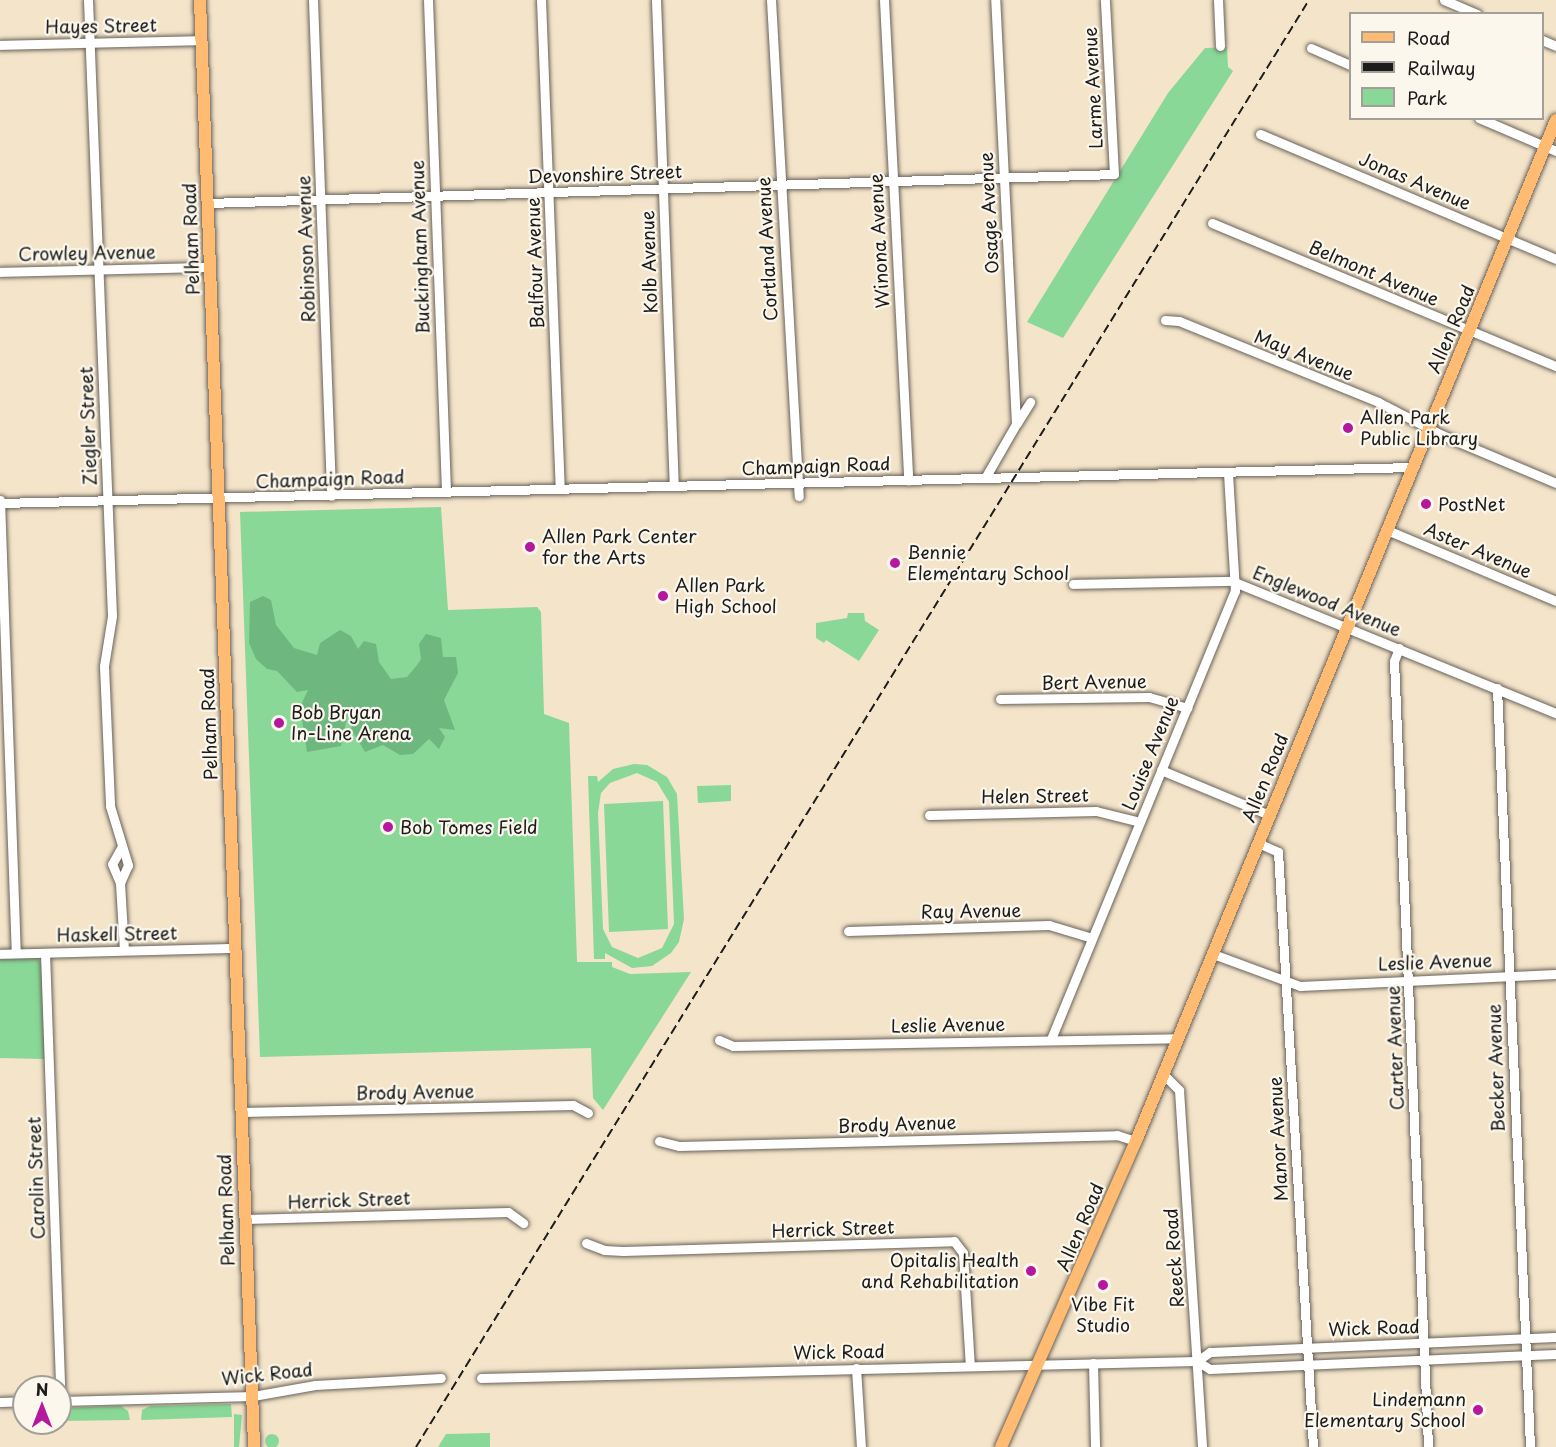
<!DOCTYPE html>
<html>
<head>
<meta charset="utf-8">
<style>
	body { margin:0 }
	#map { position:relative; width:1556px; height:1447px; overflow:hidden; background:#f4e4ca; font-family:"Playpen Sans",sans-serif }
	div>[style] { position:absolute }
	.green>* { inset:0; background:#89d897 }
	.round { border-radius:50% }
	.forest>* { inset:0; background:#6eb880 }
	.roads { filter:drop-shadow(0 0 2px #686259) drop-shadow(0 0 2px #686259) }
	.minor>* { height:9px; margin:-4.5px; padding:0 4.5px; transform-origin:4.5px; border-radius:4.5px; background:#fff }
	.major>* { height:12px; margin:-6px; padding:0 6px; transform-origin:6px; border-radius:6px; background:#ffbb71 }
	.rail>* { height:2px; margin-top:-1px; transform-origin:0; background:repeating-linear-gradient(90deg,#1c1c1c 0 9px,transparent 0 13.5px) }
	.dots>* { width:16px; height:16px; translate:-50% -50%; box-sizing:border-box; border:3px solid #fbf7ec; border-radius:50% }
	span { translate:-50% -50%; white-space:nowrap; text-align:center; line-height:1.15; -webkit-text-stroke:4.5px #fbf7ec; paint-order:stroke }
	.street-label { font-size:18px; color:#1c1c1c }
	.poi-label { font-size:18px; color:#1c1c1c }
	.left { translate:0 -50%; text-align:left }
	.right { translate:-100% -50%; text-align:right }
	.legend { position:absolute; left:1349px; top:12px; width:195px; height:108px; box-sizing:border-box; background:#fbf7ec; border:2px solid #a29f99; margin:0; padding:8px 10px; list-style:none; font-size:18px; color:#1c1c1c }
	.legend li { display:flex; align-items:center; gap:12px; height:30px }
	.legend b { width:30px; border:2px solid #a29f99 }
	.north { position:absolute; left:12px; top:1375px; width:60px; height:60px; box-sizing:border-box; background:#fbf7ec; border:2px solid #a29f99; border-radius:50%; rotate:0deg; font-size:16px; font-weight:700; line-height:24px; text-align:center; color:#1c1c1c }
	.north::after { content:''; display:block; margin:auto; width:21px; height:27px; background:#b5179e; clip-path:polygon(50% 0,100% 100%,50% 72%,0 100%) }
</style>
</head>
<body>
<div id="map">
	<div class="green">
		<i style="clip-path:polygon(1227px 47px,1228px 67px,1233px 71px,1063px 338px,1027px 322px,1168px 93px,1205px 48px)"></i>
		<i style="clip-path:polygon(441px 507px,448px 610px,537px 607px,541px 612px,544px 714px,569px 723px,577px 962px,612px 962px,612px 967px,630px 974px,691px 972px,603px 1110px,593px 1098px,591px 1048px,260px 1057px,240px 512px)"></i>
		<i style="clip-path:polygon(848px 613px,864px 613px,865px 621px,879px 630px,859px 661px,826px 640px,824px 643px,816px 638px,816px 623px,847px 618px)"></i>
		<i style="clip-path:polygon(evenodd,634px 764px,647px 765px,667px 777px,677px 794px,684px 919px,679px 942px,671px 953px,652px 966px,632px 968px,605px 953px,605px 959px,594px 959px,588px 776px,597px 776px,598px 782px,613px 769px,634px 764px,637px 773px,657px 782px,669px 802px,674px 924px,662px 948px,638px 958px,612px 947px,603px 929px,598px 813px,601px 793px,610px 783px,637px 773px)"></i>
		<i style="clip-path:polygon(731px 785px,731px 801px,698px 803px,697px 786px)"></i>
		<i style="clip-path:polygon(663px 801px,668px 929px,609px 932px,604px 804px)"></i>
		<i style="clip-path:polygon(36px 957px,42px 964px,45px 1059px,0 1058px,0 958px)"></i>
		<i style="clip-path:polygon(231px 1404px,232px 1417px,141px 1420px,142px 1410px,150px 1406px)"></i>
		<i style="clip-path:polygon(121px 1406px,128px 1411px,130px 1420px,60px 1421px,60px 1408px)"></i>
		<i style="clip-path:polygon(234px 1414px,242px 1415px,239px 1447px,234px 1447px)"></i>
		<i style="clip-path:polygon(490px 1433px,490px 1447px,438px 1447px,446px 1434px)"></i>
		<i class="round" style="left:265px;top:1434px;width:14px;height:14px"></i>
	</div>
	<div class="forest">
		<i style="clip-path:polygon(263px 596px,271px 600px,276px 625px,294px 648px,317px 655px,320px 643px,340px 630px,351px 636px,358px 649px,364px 641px,376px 644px,379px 662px,391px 679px,407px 677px,417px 665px,421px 659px,419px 644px,426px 634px,441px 638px,443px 657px,456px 657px,458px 673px,444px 700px,455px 730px,439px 728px,445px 737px,439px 749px,429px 739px,413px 754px,400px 755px,383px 745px,365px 752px,351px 729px,355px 714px,348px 713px,341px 746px,307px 752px,300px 707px,308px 690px,297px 692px,277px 671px,267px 669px,256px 659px,249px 643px,250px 602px)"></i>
	</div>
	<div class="roads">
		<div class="minor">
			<i style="left:88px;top:0;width:616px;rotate:87.77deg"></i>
			<i style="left:112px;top:616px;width:51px;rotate:99.1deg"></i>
			<i style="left:104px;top:666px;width:140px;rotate:87.5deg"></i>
			<i style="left:110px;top:806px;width:62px;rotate:73deg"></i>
			<i style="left:128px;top:865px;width:20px;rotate:114deg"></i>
			<i style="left:313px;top:0;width:496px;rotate:87.9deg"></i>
			<i style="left:428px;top:0;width:492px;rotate:87.9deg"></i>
			<i style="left:541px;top:0;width:489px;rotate:87.8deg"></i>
			<i style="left:656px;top:0;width:486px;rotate:87.9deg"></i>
			<i style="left:771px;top:0;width:497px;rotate:86.8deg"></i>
			<i style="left:884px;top:0;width:481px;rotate:87.1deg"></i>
			<i style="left:1218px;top:0;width:46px;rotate:87.5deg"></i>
			<i style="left:1444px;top:0;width:36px;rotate:23deg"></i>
			<i style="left:1542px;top:40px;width:15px;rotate:23deg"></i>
			<i style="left:0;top:45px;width:202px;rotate:-1.4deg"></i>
			<i style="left:1311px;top:48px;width:43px;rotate:23.6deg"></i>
			<i style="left:1479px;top:118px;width:84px;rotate:23.2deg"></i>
			<i style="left:1260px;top:134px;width:321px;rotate:22.9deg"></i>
			<i style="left:208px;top:203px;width:906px;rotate:-1.83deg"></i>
			<i style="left:1114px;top:174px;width:174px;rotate:-93deg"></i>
			<i style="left:1212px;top:223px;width:373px;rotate:22.6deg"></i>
			<i style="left:0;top:272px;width:210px;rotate:-1.4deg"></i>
			<i style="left:1165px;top:320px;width:14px;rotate:4deg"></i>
			<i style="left:1179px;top:321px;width:215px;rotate:22.1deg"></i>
			<i style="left:1378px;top:402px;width:72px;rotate:27.3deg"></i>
			<i style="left:1442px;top:435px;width:124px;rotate:22.8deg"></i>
			<i style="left:1017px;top:423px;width:25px;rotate:-58deg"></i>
			<i style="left:985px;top:478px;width:62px;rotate:-60.1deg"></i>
			<i style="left:1016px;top:424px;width:425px;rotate:-92.8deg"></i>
			<i style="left:0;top:500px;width:453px;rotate:88deg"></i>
			<i style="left:0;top:503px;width:1412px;rotate:-1.46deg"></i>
			<i style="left:1387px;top:530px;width:183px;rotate:22.8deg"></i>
			<i style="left:1073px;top:584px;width:159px;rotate:-1.1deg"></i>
			<i style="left:1232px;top:581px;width:350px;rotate:22.2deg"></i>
			<i style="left:1399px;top:648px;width:14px;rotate:111deg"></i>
			<i style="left:1394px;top:661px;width:787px;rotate:87.52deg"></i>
			<i style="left:1497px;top:688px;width:760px;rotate:87.51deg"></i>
			<i style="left:1000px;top:699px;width:149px;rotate:-0.8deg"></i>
			<i style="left:1149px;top:697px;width:40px;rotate:16deg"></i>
			<i style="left:1161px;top:770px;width:117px;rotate:22.6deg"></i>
			<i style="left:929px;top:815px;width:167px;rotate:-1.4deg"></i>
			<i style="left:1096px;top:811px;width:45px;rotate:14deg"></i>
			<i style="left:1258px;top:843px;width:22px;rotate:24deg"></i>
			<i style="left:1278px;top:852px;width:596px;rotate:86.63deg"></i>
			<i style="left:121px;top:848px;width:18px;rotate:119deg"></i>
			<i style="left:112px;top:864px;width:21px;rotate:67deg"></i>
			<i style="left:120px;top:883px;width:67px;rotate:86.6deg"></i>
			<i style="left:848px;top:931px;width:201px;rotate:-1.7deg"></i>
			<i style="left:1049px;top:925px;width:45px;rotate:16.8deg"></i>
			<i style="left:45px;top:953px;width:448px;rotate:88deg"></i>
			<i style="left:0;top:954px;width:235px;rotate:-1.5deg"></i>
			<i style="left:1213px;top:954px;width:93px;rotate:20.2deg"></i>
			<i style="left:1300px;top:986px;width:256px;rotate:-2.7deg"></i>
			<i style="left:1051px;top:1039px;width:484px;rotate:-67.7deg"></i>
			<i style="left:1235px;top:591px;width:119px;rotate:-93.4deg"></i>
			<i style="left:719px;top:1040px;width:15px;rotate:23deg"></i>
			<i style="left:733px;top:1046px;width:446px;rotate:-1deg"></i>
			<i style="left:1163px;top:1074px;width:23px;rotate:45deg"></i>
			<i style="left:1179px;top:1090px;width:358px;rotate:86.3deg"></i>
			<i style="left:241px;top:1112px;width:332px;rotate:-1.2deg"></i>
			<i style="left:573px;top:1105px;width:17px;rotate:28deg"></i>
			<i style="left:659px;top:1141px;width:21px;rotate:14deg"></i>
			<i style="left:679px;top:1146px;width:438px;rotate:-1.4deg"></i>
			<i style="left:1117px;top:1135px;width:20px;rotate:18deg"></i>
			<i style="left:245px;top:1219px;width:263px;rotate:-1.5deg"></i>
			<i style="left:508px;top:1212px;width:19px;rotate:36deg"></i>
			<i style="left:586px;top:1243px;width:19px;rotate:21deg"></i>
			<i style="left:604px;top:1250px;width:19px;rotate:3deg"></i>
			<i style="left:623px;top:1251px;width:331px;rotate:-1.7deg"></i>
			<i style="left:954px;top:1241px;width:15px;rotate:53deg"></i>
			<i style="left:963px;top:1253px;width:113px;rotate:86.5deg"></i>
			<i style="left:1197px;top:1361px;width:16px;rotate:-35deg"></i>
			<i style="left:1210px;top:1352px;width:346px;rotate:-2.5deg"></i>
			<i style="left:1093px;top:1363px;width:84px;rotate:88.6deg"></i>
			<i style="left:856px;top:1368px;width:79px;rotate:86.4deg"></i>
			<i style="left:481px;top:1378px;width:716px;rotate:-1.36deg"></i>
			<i style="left:1197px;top:1361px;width:15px;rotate:32deg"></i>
			<i style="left:1210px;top:1369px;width:346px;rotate:-2.5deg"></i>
			<i style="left:60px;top:1401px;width:193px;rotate:-1.5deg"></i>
			<i style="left:253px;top:1396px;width:63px;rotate:-10.1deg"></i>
			<i style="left:315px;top:1385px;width:126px;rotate:-3.2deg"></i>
			<i style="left:0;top:1402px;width:24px;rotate:-2deg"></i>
		</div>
		<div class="major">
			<i style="left:200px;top:0;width:1448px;rotate:87.86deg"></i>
			<i style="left:1001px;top:1447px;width:334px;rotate:-66.2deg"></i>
			<i style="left:1136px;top:1141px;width:1104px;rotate:-67.64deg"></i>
		</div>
	</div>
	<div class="rail">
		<i style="left:416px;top:1447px;width:1700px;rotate:-58.32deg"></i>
	</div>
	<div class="dots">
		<i style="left:1348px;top:428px;background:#b5179e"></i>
		<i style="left:1426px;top:504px;background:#b5179e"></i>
		<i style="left:530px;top:547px;background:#b5179e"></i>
		<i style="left:895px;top:563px;background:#b5179e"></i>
		<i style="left:663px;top:596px;background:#b5179e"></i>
		<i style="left:279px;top:723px;background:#b5179e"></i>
		<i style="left:388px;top:827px;background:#b5179e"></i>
		<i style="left:1031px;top:1271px;background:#b5179e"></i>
		<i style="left:1103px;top:1285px;background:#b5179e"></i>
		<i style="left:1478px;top:1410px;background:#b5179e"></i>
	</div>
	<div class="street-label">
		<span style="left:101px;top:26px;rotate:-1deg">Hayes Street</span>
		<span style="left:1093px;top:88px;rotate:-93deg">Larme Avenue</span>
		<span style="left:605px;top:174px;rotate:-2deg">Devonshire Street</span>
		<span style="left:1415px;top:181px;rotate:23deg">Jonas Avenue</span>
		<span style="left:989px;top:213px;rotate:-93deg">Osage Avenue</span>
		<span style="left:191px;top:239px;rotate:-92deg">Pelham Road</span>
		<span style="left:879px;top:241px;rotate:-93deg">Winona Avenue</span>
		<span style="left:420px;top:247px;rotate:-92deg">Buckingham Avenue</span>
		<span style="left:306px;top:249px;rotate:-92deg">Robinson Avenue</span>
		<span style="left:767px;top:249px;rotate:-93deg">Cortland Avenue</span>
		<span style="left:87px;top:253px;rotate:-1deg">Crowley Avenue</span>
		<span style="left:649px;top:262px;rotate:-92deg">Kolb Avenue</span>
		<span style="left:535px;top:263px;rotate:-92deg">Balfour Avenue</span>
		<span style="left:1374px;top:273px;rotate:23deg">Belmont Avenue</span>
		<span style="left:1451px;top:329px;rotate:-67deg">Allen Road</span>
		<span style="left:1304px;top:355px;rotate:22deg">May Avenue</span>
		<span style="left:88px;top:426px;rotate:-92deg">Ziegler Street</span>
		<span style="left:816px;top:466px;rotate:-2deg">Champaign Road</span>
		<span style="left:330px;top:479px;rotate:-2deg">Champaign Road</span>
		<span style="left:1478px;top:550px;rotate:23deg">Aster Avenue</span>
		<span style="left:1327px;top:601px;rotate:22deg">Englewood Avenue</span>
		<span style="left:1094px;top:682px;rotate:-1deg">Bert Avenue</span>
		<span style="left:209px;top:724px;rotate:-92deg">Pelham Road</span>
		<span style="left:1150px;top:753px;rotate:-68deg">Louise Avenue</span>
		<span style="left:1265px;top:778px;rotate:-68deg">Allen Road</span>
		<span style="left:1035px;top:796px;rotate:-1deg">Helen Street</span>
		<span style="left:971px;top:911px;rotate:-1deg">Ray Avenue</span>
		<span style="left:117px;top:934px;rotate:-1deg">Haskell Street</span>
		<span style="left:1435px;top:962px;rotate:-2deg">Leslie Avenue</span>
		<span style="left:948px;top:1025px;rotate:-1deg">Leslie Avenue</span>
		<span style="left:1395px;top:1048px;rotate:-92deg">Carter Avenue</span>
		<span style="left:1496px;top:1068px;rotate:-92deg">Becker Avenue</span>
		<span style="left:415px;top:1092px;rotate:-1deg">Brody Avenue</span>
		<span style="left:897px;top:1124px;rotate:-2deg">Brody Avenue</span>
		<span style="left:1278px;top:1139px;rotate:-93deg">Manor Avenue</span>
		<span style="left:36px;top:1178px;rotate:-92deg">Carolin Street</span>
		<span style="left:349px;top:1200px;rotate:-2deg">Herrick Street</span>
		<span style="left:226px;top:1210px;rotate:-92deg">Pelham Road</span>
		<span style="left:1080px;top:1227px;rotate:-67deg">Allen Road</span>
		<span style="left:833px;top:1229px;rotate:-2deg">Herrick Street</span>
		<span style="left:1174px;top:1258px;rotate:-94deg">Reeck Road</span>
		<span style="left:1374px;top:1328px;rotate:-2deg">Wick Road</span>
		<span style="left:839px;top:1352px;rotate:-1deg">Wick Road</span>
		<span style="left:267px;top:1374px;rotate:-6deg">Wick Road</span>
	</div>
	<div class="poi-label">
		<span class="left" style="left:1360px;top:428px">Allen Park<br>Public Library</span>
		<span class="left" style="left:1438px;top:504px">PostNet</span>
		<span class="left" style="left:542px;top:547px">Allen Park Center<br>for the Arts</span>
		<span class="left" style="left:907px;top:563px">Bennie<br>Elementary School</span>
		<span class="left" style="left:675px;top:596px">Allen Park<br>High School</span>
		<span class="left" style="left:291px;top:723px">Bob Bryan<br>In-Line Arena</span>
		<span class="left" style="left:400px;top:827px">Bob Tomes Field</span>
		<span class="right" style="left:1019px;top:1271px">Opitalis Health<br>and Rehabilitation</span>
		<span style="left:1103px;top:1315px">Vibe Fit<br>Studio</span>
		<span class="right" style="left:1466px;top:1410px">Lindemann<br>Elementary School</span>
	</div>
	<ul class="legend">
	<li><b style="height:8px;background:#ffbb71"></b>Road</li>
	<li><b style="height:8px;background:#1c1c1c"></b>Railway</li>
	<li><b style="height:16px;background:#89d897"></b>Park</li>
	</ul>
	<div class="north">N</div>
</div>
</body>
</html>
